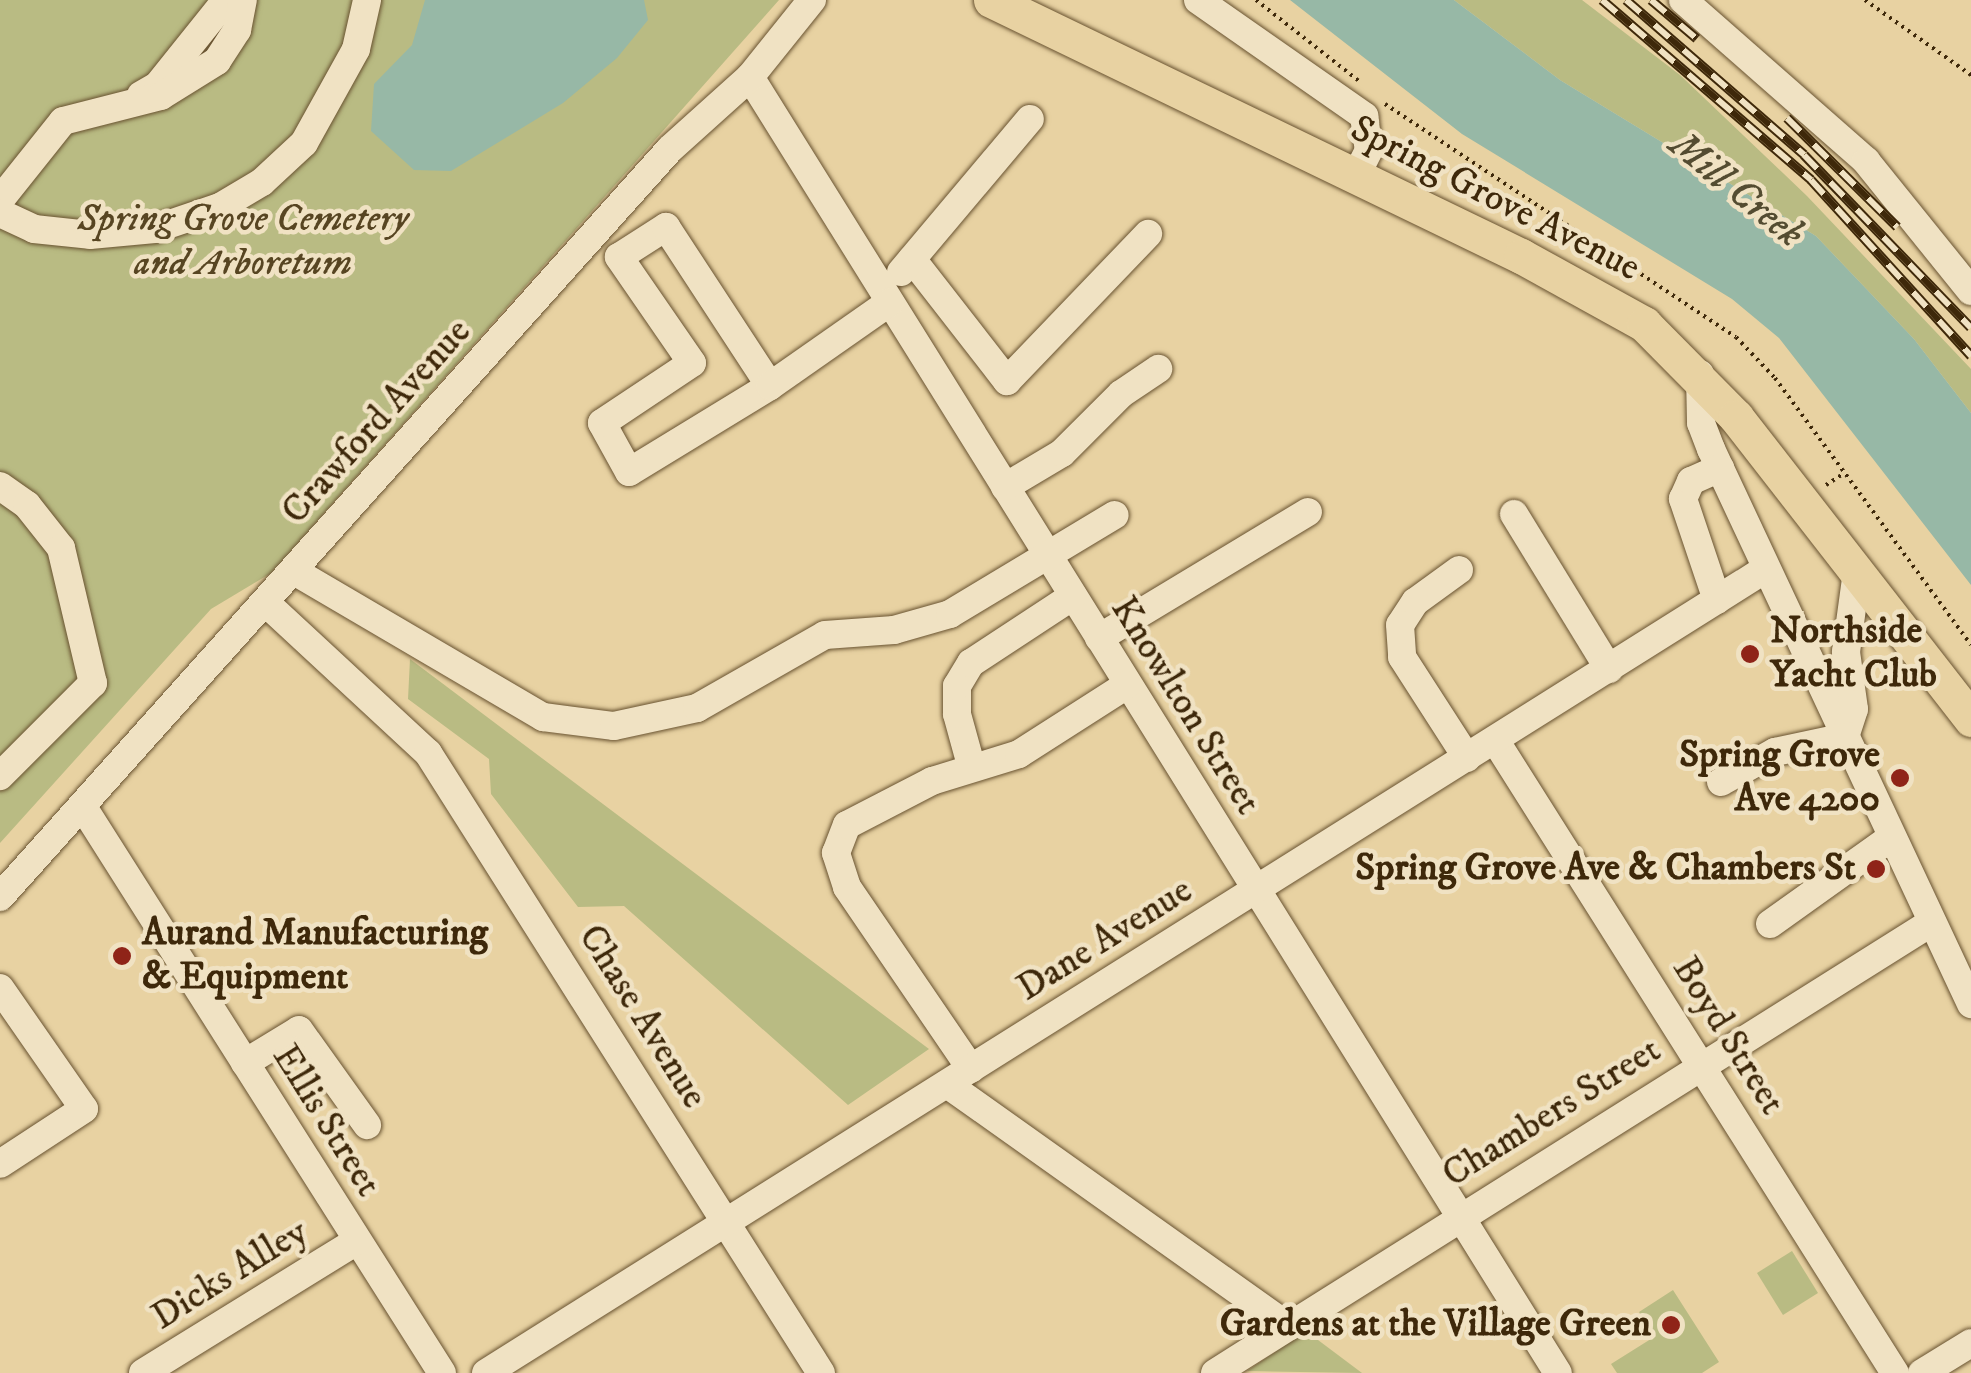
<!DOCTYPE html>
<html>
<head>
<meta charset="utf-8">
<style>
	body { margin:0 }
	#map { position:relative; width:1971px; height:1373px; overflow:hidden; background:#e8d2a2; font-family:"IM FELL DW Pica",serif }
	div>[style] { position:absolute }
	.green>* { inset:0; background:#b9bb83 }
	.water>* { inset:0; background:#97b8a6 }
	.path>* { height:4px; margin-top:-2px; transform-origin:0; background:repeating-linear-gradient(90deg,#3e280a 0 2.5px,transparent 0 7.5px) }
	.roads { filter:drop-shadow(0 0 2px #685230) drop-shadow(0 0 2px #685230) }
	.minor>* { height:28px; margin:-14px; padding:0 14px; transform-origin:14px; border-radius:14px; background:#f0e2c3 }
	.major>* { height:35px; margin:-17.5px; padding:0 17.5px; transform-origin:17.5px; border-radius:17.5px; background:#e8d2a2 }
	.rail>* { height:10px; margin-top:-5px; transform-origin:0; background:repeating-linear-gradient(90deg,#f0e2c3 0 19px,#3e280a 0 38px); box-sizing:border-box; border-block:2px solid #3e280a }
	.dots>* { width:28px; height:28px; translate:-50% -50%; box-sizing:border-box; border:5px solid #f0e2c3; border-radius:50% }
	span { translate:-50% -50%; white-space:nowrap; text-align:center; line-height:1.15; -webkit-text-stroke:9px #f0e2c3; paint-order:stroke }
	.street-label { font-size:38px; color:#3e280a }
	.park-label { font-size:38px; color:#574522; font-style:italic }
	.poi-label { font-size:38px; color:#3e280a; font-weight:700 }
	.left { translate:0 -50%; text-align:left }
	.right { translate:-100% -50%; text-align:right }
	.water-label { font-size:40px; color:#544c31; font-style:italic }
</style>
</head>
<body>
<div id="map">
	<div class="green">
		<i style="clip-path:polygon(0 0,779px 0,271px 573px,211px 609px,0 843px)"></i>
		<i style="clip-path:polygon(1454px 0,1582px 0,1680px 75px,1807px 196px,1971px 369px,1971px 413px,1914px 339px,1816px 236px,1560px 80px)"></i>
		<i style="clip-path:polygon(410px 659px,929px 1049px,848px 1105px,624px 906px,578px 907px,491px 794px,489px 759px,408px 699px)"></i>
		<i style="clip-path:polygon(1792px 1251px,1818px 1293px,1783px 1315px,1757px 1273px)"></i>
		<i style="clip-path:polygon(1673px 1290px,1719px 1362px,1702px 1373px,1617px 1373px,1611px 1364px,1654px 1337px,1639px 1312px)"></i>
		<i style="clip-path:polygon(1306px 1331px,1362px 1373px,1247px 1371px)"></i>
	</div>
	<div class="water">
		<i style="clip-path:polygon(425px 0,644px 0,648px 20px,617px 58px,563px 103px,451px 171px,414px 170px,371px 131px,374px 84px,412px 45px)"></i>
		<i style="clip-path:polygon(1290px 0,1454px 0,1560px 80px,1816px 236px,1914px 339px,1971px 413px,1971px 585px,1779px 338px,1732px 299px,1462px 134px)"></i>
	</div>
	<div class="path">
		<i style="left:1256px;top:0;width:131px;rotate:38.2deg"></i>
		<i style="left:1865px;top:0;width:130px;rotate:35.3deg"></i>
		<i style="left:1385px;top:104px;width:421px;rotate:33.6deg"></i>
		<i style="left:1736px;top:337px;width:57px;rotate:46.4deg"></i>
		<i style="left:1775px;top:378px;width:331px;rotate:53.7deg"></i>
		<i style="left:1524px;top:225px;width:20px;rotate:-60deg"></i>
		<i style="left:1826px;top:485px;width:20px;rotate:-33deg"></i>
	</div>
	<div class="roads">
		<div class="minor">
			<i style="left:1198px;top:0;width:203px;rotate:34.9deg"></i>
			<i style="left:1364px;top:116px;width:34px;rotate:82deg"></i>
			<i style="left:1369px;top:150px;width:29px;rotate:117deg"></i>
			<i style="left:1683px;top:0;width:244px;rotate:41.3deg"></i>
			<i style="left:1866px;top:161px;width:167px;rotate:51.1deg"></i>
			<i style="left:750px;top:77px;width:1527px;rotate:58.06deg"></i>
			<i style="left:141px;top:95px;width:20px;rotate:-30deg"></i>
			<i style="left:158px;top:85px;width:109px;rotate:-51.3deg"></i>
			<i style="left:0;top:200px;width:101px;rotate:-51.4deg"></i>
			<i style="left:63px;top:121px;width:101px;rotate:-14.3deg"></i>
			<i style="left:161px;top:96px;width:66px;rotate:-32deg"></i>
			<i style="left:217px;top:61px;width:37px;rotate:-57deg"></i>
			<i style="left:237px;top:30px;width:31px;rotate:-79deg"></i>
			<i style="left:0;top:213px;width:38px;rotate:25deg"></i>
			<i style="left:34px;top:229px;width:56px;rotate:6.1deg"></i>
			<i style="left:90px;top:235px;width:65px;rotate:-5.3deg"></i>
			<i style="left:155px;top:229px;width:69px;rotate:-18.7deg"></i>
			<i style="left:220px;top:207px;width:49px;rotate:-30.8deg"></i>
			<i style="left:262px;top:182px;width:57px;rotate:-42.9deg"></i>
			<i style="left:304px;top:143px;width:107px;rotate:-61deg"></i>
			<i style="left:356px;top:49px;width:50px;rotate:-77.3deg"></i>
			<i style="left:912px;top:259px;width:155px;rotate:52.1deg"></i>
			<i style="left:1007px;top:381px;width:204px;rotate:-46.2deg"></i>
			<i style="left:901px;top:272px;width:200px;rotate:-49.9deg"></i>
			<i style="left:1700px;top:374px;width:49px;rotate:88.8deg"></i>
			<i style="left:1701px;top:423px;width:28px;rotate:69deg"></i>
			<i style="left:1711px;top:449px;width:613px;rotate:64.9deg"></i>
			<i style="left:770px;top:386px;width:165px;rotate:148.6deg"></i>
			<i style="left:629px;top:472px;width:56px;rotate:-118.9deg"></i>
			<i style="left:602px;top:423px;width:108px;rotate:-33.7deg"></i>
			<i style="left:692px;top:363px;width:129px;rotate:-124.6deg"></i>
			<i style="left:619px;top:257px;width:56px;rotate:-32.6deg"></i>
			<i style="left:666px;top:227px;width:190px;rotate:56.8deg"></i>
			<i style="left:770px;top:386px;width:146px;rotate:-35deg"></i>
			<i style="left:0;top:486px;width:33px;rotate:35deg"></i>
			<i style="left:27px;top:505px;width:55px;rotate:51.7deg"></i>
			<i style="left:61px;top:548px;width:139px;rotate:76.7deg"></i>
			<i style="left:93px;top:683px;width:132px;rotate:135deg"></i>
			<i style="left:1005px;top:487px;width:66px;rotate:-30.8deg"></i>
			<i style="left:1062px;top:453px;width:83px;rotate:-45deg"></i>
			<i style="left:1121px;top:394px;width:45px;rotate:-34deg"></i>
			<i style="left:1514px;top:514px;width:182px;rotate:58.5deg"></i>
			<i style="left:1459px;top:570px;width:54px;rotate:144deg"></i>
			<i style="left:1415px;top:602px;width:27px;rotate:123deg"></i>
			<i style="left:1400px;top:625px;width:32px;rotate:86deg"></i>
			<i style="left:1402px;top:657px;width:120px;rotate:57.2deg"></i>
			<i style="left:294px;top:571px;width:289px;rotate:30.4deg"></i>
			<i style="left:543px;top:717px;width:72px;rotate:7.2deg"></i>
			<i style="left:614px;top:726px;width:85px;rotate:-12.2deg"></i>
			<i style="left:697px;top:708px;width:147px;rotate:-29.7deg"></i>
			<i style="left:825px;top:635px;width:69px;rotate:-4.1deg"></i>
			<i style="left:894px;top:630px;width:58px;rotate:-15.9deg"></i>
			<i style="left:950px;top:614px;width:192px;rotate:-31deg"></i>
			<i style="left:1717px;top:600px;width:107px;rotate:-108.6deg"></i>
			<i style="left:1683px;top:499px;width:20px;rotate:-66deg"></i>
			<i style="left:1691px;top:481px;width:32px;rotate:-24deg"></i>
			<i style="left:266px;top:603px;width:221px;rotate:42.8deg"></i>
			<i style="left:428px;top:753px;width:734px;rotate:57.63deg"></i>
			<i style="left:1099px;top:638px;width:244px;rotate:-31.1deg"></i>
			<i style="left:1845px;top:737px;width:29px;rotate:-72deg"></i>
			<i style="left:1854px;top:709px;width:58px;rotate:-98deg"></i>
			<i style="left:1846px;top:652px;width:81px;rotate:-82.2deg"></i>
			<i style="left:1495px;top:740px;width:749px;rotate:57.71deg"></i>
			<i style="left:971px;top:765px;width:53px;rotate:-105.4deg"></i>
			<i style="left:957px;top:714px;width:28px;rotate:-90deg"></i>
			<i style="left:957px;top:686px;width:27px;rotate:-59deg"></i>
			<i style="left:971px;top:663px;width:122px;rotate:-33.3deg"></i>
			<i style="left:1721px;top:782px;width:62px;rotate:-29.1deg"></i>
			<i style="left:1775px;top:752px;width:72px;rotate:-12.1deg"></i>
			<i style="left:83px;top:807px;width:670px;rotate:57.61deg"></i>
			<i style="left:0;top:897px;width:1004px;rotate:-48.15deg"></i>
			<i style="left:670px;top:149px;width:108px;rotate:-42deg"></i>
			<i style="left:750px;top:77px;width:99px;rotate:-51.2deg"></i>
			<i style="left:1770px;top:924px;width:150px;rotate:-35.5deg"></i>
			<i style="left:0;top:988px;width:147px;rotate:55.2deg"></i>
			<i style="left:84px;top:1109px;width:100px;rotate:146.8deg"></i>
			<i style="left:245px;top:1063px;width:63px;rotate:-31.4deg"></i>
			<i style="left:299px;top:1030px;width:117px;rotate:54.4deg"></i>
			<i style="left:971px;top:1069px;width:220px;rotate:-124.3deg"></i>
			<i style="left:847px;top:887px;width:36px;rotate:-108deg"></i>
			<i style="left:836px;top:853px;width:30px;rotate:-69deg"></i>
			<i style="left:847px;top:825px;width:96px;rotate:-27.4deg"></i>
			<i style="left:932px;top:781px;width:91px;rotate:-17.2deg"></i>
			<i style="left:1019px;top:754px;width:128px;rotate:-32.6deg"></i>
			<i style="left:947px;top:1084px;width:418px;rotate:35.4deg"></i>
			<i style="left:143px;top:1373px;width:251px;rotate:-31.7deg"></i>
			<i style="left:486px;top:1373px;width:1509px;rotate:-32.14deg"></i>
			<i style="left:1215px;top:1373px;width:847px;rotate:-32.17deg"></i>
			<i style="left:1922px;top:1373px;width:57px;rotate:-31.5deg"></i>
		</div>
		<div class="major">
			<i style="left:991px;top:0;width:589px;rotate:25.78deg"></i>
			<i style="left:1521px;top:256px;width:141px;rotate:28.9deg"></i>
			<i style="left:1644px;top:324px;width:131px;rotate:45.3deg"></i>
			<i style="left:1736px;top:417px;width:383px;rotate:52.1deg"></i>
		</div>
	</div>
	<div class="rail">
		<i style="left:1602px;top:0;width:276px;rotate:40.7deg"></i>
		<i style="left:1811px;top:180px;width:238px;rotate:47.7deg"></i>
		<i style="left:1626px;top:0;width:236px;rotate:41deg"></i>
		<i style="left:1804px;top:155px;width:240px;rotate:46deg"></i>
		<i style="left:1651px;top:0;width:60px;rotate:40.3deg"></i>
		<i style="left:1787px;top:118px;width:155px;rotate:44.7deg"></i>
	</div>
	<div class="dots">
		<i style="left:1750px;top:654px;background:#8f2418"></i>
		<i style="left:1900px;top:778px;background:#8f2418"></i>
		<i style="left:1876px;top:869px;background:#8f2418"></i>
		<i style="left:122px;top:956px;background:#8f2418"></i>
		<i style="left:1671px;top:1325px;background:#8f2418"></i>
	</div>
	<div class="street-label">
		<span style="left:1495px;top:199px;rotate:27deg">Spring Grove Avenue</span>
		<span style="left:377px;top:422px;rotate:-48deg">Crawford Avenue</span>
		<span style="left:1185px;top:706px;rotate:58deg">Knowlton Street</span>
		<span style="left:1105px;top:940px;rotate:-32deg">Dane Avenue</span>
		<span style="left:642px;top:1017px;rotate:58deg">Chase Avenue</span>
		<span style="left:1728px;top:1036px;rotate:58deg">Boyd Street</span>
		<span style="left:1552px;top:1113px;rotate:-32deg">Chambers Street</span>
		<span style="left:326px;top:1121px;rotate:58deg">Ellis Street</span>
		<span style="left:230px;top:1275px;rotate:-32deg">Dicks Alley</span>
	</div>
	<div class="park-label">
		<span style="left:243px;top:242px">Spring Grove Cemetery<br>and Arboretum</span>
	</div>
	<div class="poi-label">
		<span class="left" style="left:1770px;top:654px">Northside<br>Yacht Club</span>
		<span class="right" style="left:1880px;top:778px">Spring Grove<br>Ave 4200</span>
		<span class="right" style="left:1856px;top:869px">Spring Grove Ave &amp; Chambers St</span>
		<span class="left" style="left:142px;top:956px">Aurand Manufacturing<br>&amp; Equipment</span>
		<span class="right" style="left:1651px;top:1325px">Gardens at the Village Green</span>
	</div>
	<div class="water-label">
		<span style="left:1736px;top:190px;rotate:39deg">Mill Creek</span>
	</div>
</div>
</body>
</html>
